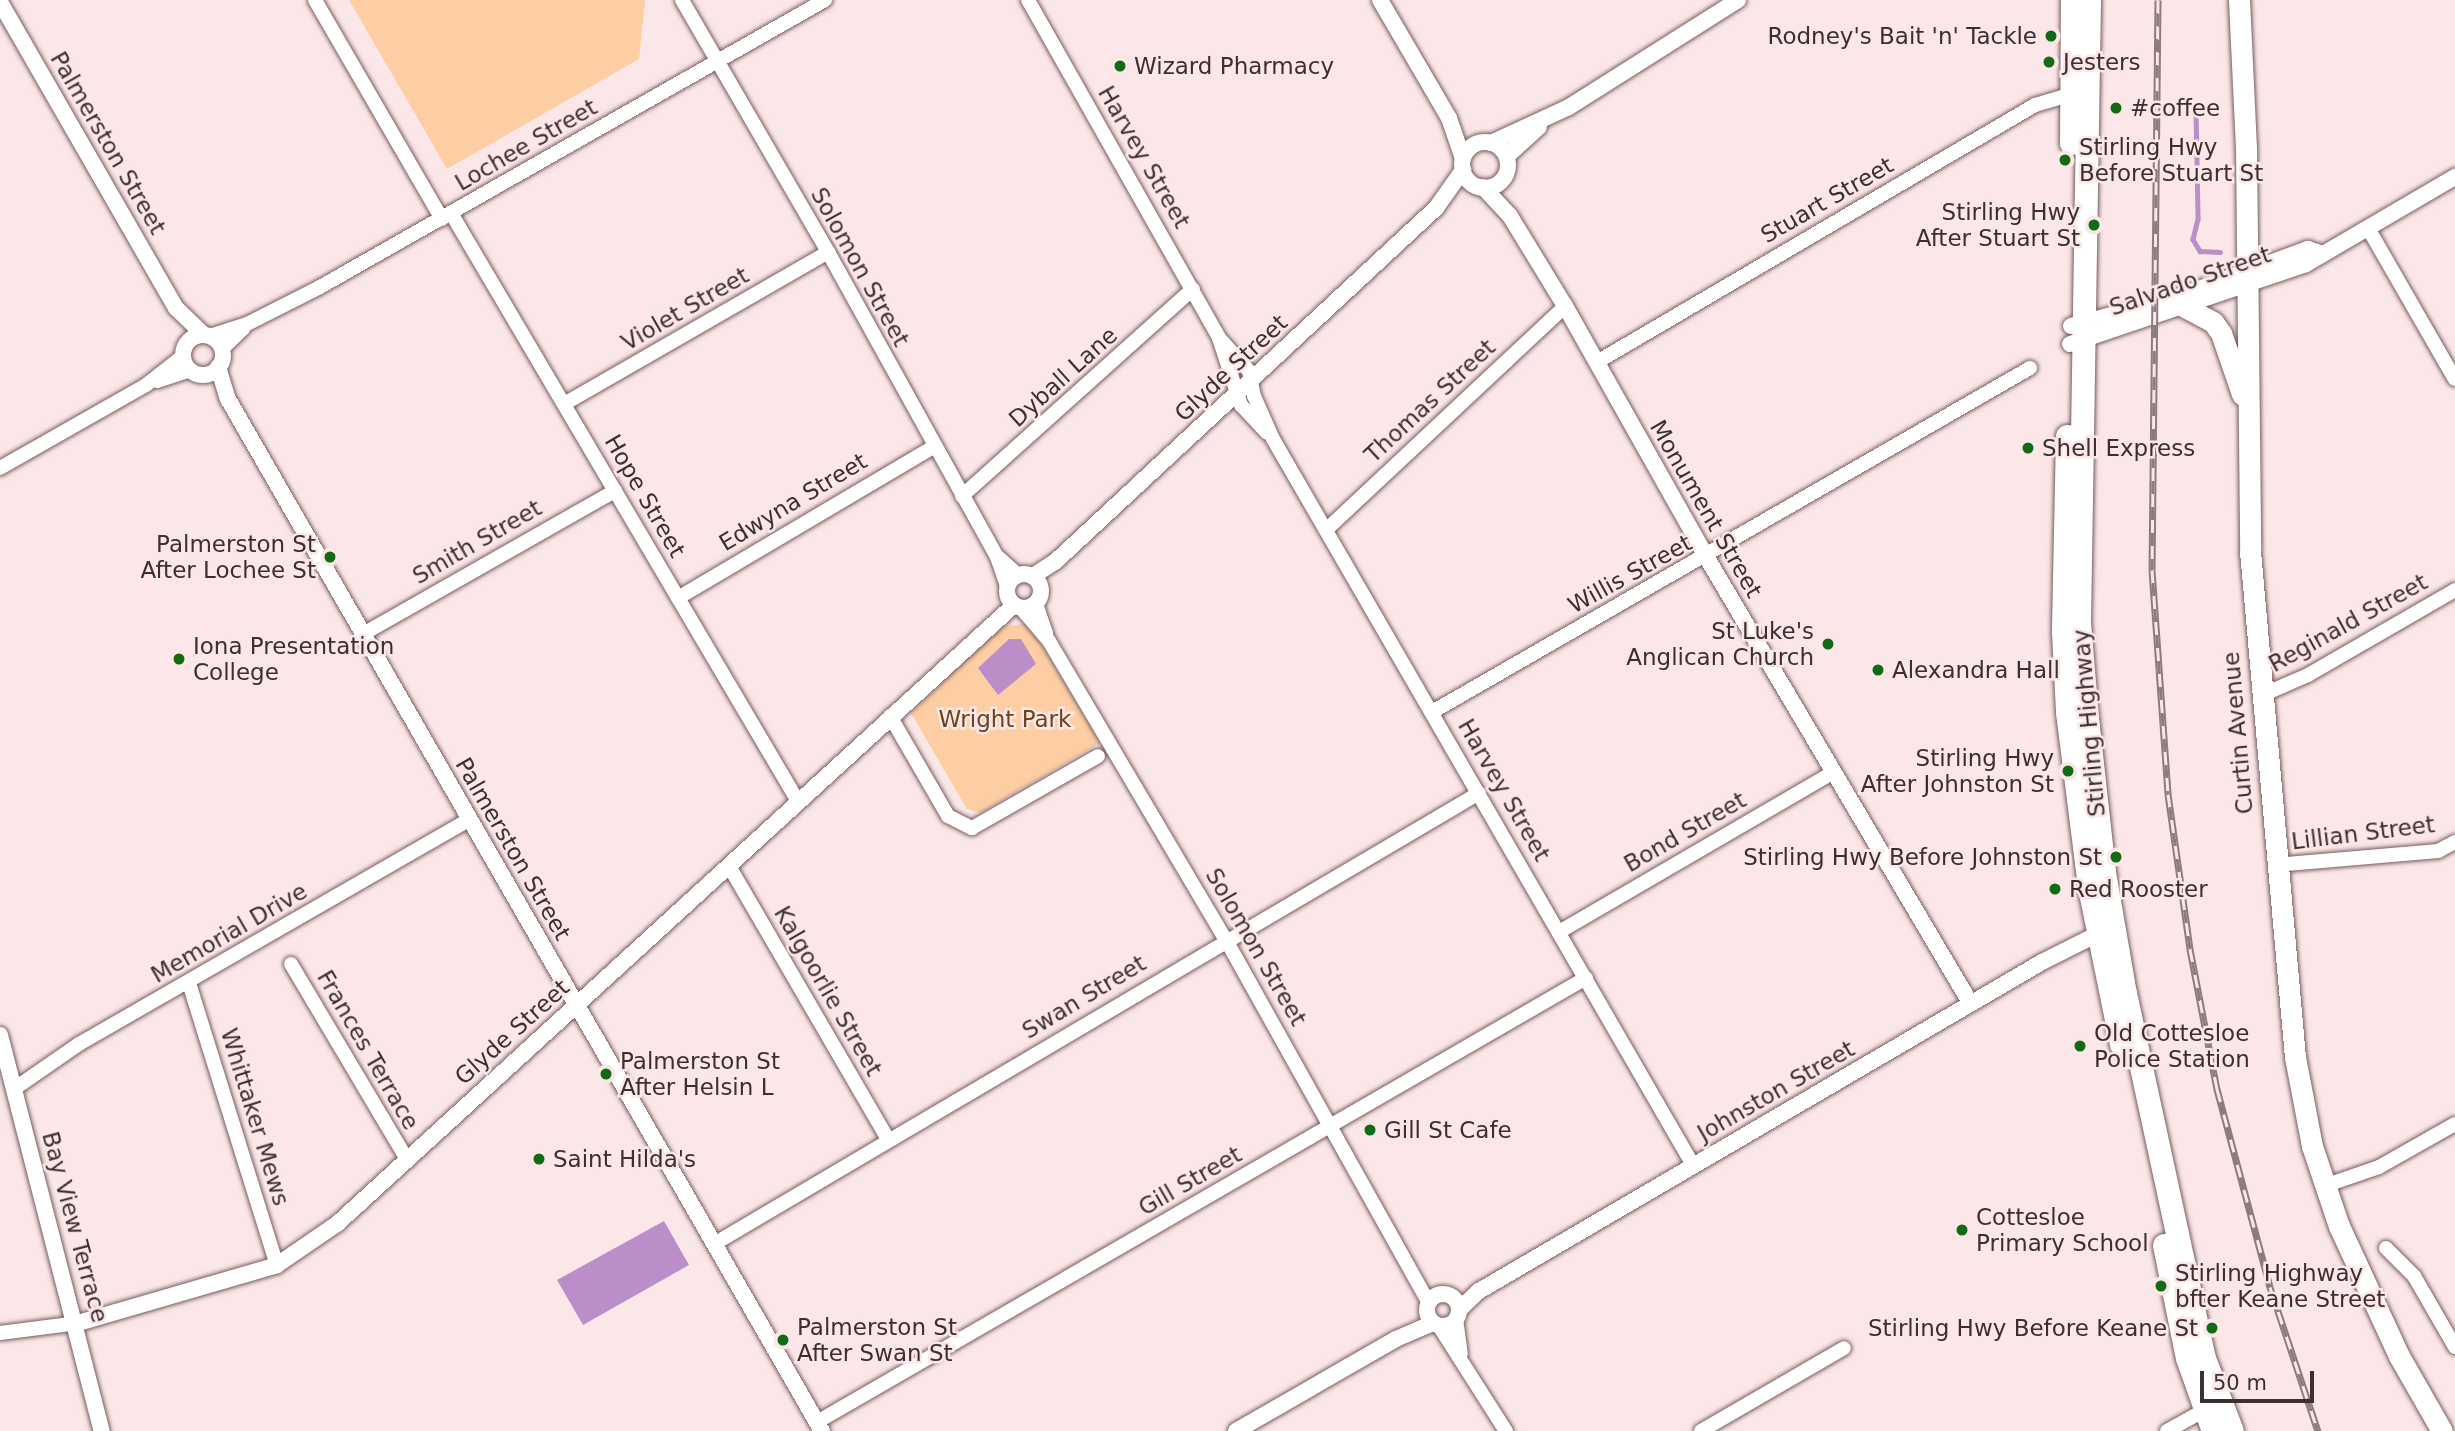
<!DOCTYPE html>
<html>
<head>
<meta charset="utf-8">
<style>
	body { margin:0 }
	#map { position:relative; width:2455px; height:1431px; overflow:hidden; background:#fbe7e8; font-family:"DejaVu Sans",sans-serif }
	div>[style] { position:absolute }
	.green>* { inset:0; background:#fdcea3 }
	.water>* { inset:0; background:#bc8ec9 }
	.stream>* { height:4.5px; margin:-2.25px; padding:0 2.25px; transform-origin:2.25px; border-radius:2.25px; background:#bc8ec9 }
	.roads { filter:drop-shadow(0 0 2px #775b5e) drop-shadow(0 0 2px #775b5e) }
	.minor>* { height:14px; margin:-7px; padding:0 7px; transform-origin:7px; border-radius:7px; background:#fff }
	.tertiary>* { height:16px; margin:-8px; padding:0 8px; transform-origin:8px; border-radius:8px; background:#fff }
	.tertiary>.ring { margin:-8px; padding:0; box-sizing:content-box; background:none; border:16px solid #fff; border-radius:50% }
	.primary>* { height:21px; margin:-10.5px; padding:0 10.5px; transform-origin:10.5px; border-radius:10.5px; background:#fff }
	.trunk>* { height:23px; margin:-11.5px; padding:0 11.5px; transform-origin:11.5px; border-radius:11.5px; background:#fff }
	.rail>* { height:7px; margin-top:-3.5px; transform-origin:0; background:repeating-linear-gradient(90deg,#fbe7e8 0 13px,#8c7c7e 0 26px); box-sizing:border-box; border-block:2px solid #8c7c7e }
	.dots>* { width:19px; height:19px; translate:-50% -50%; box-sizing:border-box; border:4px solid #fbe7e8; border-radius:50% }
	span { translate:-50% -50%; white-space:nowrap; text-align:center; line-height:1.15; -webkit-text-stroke:5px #fbe7e8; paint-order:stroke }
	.poi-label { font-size:23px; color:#3c2f31 }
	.right { translate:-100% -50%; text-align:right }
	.left { translate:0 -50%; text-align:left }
	.street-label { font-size:23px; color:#3c2f31 }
	.park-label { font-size:23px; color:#6b441b }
	.scale { position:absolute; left:2200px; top:1371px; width:114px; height:32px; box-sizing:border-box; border:4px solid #3c2f31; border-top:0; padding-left:9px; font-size:21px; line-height:24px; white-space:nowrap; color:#3c2f31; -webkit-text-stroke:5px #fbe7e8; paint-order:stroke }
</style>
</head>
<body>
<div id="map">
	<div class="green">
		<i style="clip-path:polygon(349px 0,645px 0,639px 59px,447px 169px)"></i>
		<i style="clip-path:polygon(1024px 624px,1036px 635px,1100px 743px,980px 813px,967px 809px,911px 713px,1000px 627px)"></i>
	</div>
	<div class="water">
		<i style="clip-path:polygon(1009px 639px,1021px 639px,1036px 664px,998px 695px,978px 668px)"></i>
		<i style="clip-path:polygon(664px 1221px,689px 1265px,583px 1325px,557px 1280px)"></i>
	</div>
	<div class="stream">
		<i style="left:2196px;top:110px;width:109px;rotate:88.9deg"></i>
		<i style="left:2198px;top:219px;width:21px;rotate:104deg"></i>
		<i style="left:2193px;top:239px;width:14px;rotate:60deg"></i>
		<i style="left:2200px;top:251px;width:20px;rotate:3deg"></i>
	</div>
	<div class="roads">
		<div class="minor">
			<i style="left:315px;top:0;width:253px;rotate:59.9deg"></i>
			<i style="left:682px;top:0;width:291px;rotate:59.9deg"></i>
			<i style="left:828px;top:252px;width:349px;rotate:61deg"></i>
			<i style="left:997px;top:557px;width:31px;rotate:71deg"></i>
			<i style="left:1028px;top:0;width:388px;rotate:60.5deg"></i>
			<i style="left:1219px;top:338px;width:71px;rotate:71.8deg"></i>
			<i style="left:1241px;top:405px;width:38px;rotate:47deg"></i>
			<i style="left:451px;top:213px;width:685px;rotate:59.47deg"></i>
			<i style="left:2368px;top:228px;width:174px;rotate:60.1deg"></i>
			<i style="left:210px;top:336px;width:39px;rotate:-18deg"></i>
			<i style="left:247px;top:324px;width:82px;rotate:-26.9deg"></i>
			<i style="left:320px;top:287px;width:581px;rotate:-29.61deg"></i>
			<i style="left:1219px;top:338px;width:45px;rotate:47.7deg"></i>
			<i style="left:1249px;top:371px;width:25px;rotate:79deg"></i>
			<i style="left:1254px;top:396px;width:47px;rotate:66.2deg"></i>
			<i style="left:1273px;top:439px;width:839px;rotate:59.95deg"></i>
			<i style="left:222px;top:349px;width:30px;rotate:-44deg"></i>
			<i style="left:1597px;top:362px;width:508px;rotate:-30.4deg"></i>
			<i style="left:2035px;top:105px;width:46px;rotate:-16.5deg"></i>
			<i style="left:157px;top:381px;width:35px;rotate:-18deg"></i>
			<i style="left:564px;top:404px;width:305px;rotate:-29.9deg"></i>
			<i style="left:0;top:468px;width:168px;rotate:-29.6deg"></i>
			<i style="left:146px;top:385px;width:47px;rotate:-38.1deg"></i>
			<i style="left:962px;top:496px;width:310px;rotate:-41.9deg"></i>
			<i style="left:1326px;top:530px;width:328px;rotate:-43.1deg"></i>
			<i style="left:998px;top:557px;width:27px;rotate:42deg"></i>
			<i style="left:678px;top:598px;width:296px;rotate:-30.6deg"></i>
			<i style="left:1036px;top:604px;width:31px;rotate:71deg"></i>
			<i style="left:1020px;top:607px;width:45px;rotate:49.5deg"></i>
			<i style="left:1049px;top:641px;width:347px;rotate:59.4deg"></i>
			<i style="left:1226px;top:940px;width:415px;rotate:60.8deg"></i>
			<i style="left:363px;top:634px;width:290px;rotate:-29.6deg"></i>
			<i style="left:2262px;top:695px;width:50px;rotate:-23.5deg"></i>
			<i style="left:2308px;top:675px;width:170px;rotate:-30deg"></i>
			<i style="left:1432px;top:712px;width:690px;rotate:-29.91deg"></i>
			<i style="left:890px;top:716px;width:116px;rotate:59.9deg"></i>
			<i style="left:948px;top:816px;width:27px;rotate:27deg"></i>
			<i style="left:972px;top:828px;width:145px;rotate:-29.7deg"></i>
			<i style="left:2275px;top:865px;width:164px;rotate:-4.9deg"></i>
			<i style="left:2438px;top:851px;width:19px;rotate:-28deg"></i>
			<i style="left:729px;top:866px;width:316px;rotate:59.8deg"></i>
			<i style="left:1559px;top:932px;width:318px;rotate:-30.2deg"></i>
			<i style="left:291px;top:964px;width:226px;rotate:59.3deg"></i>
			<i style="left:189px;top:983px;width:295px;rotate:72.7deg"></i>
			<i style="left:14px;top:1089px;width:79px;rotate:-34.7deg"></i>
			<i style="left:79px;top:1044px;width:450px;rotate:-29.9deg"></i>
			<i style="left:2324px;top:1186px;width:58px;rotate:-19.1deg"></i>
			<i style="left:2379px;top:1167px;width:87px;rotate:-29.5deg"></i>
			<i style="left:714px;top:1244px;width:888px;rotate:-30.52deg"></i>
			<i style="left:2386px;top:1248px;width:40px;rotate:45deg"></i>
			<i style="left:2414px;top:1276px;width:82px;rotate:60deg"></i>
			<i style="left:1456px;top:1319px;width:35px;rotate:82deg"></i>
			<i style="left:1439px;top:1326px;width:125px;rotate:57.5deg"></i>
			<i style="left:0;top:1333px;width:79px;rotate:-7.3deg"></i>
			<i style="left:817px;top:1422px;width:888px;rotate:-30deg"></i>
			<i style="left:1701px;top:1431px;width:165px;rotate:-30.1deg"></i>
			<i style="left:2167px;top:1431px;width:51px;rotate:-29.1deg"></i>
		</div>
		<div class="tertiary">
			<i style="left:1380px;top:0;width:137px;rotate:59.7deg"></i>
			<i style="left:1449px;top:118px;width:43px;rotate:71.1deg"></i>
			<i style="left:0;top:2px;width:353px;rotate:60.1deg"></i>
			<i style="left:176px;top:308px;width:39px;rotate:44deg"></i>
			<i class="ring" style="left:1462px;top:142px;width:30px;height:30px"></i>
			<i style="left:1491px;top:143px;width:86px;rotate:-24.8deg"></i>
			<i style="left:1569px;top:107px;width:200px;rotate:-32.3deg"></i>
			<i style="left:1507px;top:156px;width:43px;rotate:-42.2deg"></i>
			<i style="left:1483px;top:187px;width:40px;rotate:47deg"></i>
			<i style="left:1510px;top:216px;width:105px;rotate:58.6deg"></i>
			<i style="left:1565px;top:306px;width:289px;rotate:60.6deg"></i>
			<i style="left:1707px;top:558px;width:518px;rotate:59.38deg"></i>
			<i style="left:2071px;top:326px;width:110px;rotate:-15.3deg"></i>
			<i style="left:2177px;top:297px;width:140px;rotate:-20.1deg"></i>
			<i style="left:2308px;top:249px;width:13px;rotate:18deg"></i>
			<i class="ring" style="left:183px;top:335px;width:24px;height:24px"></i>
			<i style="left:2070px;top:344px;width:249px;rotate:-18.7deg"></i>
			<i style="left:2306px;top:264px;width:173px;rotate:-30.3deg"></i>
			<i style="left:218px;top:367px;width:34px;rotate:73deg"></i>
			<i style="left:228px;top:399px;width:1191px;rotate:60.08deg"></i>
			<i class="ring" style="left:1007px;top:574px;width:18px;height:18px"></i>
			<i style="left:1033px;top:576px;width:27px;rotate:-33deg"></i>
			<i style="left:1056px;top:561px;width:519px;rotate:-42.89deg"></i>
			<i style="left:1436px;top:208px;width:47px;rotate:-54.6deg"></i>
			<i style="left:0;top:1035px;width:409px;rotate:75.6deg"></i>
			<i class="ring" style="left:1427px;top:1294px;width:16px;height:16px"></i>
			<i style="left:1459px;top:1310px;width:28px;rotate:-44deg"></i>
			<i style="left:1479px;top:1291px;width:652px;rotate:-30.3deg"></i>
			<i style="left:2042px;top:962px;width:63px;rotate:-26.6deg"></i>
			<i style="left:78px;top:1323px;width:207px;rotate:-16.2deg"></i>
			<i style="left:277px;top:1265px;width:74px;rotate:-34.5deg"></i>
			<i style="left:338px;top:1223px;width:916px;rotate:-42.43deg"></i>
			<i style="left:1236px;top:1431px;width:185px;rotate:-29.9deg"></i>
			<i style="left:1396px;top:1339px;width:40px;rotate:-23.4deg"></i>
		</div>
		<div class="primary">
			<i style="left:2239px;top:0;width:147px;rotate:87.3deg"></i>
			<i style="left:2246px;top:147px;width:404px;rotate:89.4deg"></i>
			<i style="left:2250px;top:551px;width:508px;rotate:84.92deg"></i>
			<i style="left:2295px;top:1057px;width:91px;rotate:79.2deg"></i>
			<i style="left:2312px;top:1146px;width:84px;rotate:71.4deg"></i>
			<i style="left:2339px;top:1226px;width:143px;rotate:65.2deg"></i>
			<i style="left:2399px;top:1356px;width:86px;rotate:60.2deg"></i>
			<i style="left:2183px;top:306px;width:34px;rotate:28deg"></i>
			<i style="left:2213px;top:322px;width:14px;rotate:54deg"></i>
			<i style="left:2221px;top:333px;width:65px;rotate:71deg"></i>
		</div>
		<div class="trunk">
			<i style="left:2089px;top:0;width:622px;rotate:90.92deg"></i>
			<i style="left:2079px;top:622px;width:87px;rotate:85.4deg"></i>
			<i style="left:2086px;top:709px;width:164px;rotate:83.7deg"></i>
			<i style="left:2104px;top:872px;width:123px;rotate:80.2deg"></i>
			<i style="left:2125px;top:993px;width:373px;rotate:77.8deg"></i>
			<i style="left:2204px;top:1358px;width:78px;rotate:69deg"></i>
			<i style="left:2071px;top:143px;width:143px;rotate:-89.6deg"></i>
			<i style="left:2067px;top:436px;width:196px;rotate:91.2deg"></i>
			<i style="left:2063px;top:632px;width:80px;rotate:87.1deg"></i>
			<i style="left:2067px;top:712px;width:176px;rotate:82.8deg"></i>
			<i style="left:2089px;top:887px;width:160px;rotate:78.5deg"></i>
			<i style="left:2164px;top:1245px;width:115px;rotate:78.5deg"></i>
			<i style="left:2187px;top:1358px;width:77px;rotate:70.4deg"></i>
		</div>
	</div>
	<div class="rail">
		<i style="left:2158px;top:0;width:570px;rotate:90.6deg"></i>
		<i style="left:2152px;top:570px;width:225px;rotate:85.9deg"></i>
		<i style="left:2168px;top:794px;width:157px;rotate:81.9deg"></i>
		<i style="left:2190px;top:949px;width:143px;rotate:79.1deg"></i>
		<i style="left:2217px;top:1089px;width:205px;rotate:75deg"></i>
		<i style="left:2270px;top:1287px;width:152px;rotate:71.6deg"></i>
	</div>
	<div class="dots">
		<i style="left:2051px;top:36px;background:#116b14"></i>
		<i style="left:2049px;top:62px;background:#116b14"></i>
		<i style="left:1120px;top:66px;background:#116b14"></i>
		<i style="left:2116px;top:108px;background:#116b14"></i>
		<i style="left:2065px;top:160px;background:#116b14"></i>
		<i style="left:2094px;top:225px;background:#116b14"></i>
		<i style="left:2028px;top:448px;background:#116b14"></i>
		<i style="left:330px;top:557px;background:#116b14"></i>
		<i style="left:1828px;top:644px;background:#116b14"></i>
		<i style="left:179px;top:659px;background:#116b14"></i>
		<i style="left:1878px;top:670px;background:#116b14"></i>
		<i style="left:2068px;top:771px;background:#116b14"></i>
		<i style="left:2116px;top:857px;background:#116b14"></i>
		<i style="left:2055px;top:889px;background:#116b14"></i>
		<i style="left:2080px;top:1046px;background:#116b14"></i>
		<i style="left:606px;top:1074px;background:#116b14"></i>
		<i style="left:1370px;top:1130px;background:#116b14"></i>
		<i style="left:539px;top:1159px;background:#116b14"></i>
		<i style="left:1962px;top:1230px;background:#116b14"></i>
		<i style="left:2161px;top:1286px;background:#116b14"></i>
		<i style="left:2212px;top:1328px;background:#116b14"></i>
		<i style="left:783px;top:1340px;background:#116b14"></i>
	</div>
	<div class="poi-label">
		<span class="right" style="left:2037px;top:36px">Rodney's Bait 'n' Tackle</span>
		<span class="left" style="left:2063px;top:62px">Jesters</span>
		<span class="left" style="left:1134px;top:66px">Wizard Pharmacy</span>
		<span class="left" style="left:2130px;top:108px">#coffee</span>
		<span class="left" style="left:2079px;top:160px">Stirling Hwy<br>Before Stuart St</span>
		<span class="right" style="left:2080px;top:225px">Stirling Hwy<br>After Stuart St</span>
		<span class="left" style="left:2042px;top:448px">Shell Express</span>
		<span class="right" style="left:316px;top:557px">Palmerston St<br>After Lochee St</span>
		<span class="right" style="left:1814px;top:644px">St Luke's<br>Anglican Church</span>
		<span class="left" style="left:193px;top:659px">Iona Presentation<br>College</span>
		<span class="left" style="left:1892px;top:670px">Alexandra Hall</span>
		<span class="right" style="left:2054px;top:771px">Stirling Hwy<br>After Johnston St</span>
		<span class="right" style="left:2102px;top:857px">Stirling Hwy Before Johnston St</span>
		<span class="left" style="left:2069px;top:889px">Red Rooster</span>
		<span class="left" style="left:2094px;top:1046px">Old Cottesloe<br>Police Station</span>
		<span class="left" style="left:620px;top:1074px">Palmerston St<br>After Helsin L</span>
		<span class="left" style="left:1384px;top:1130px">Gill St Cafe</span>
		<span class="left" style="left:553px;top:1159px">Saint Hilda's</span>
		<span class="left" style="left:1976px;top:1230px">Cottesloe<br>Primary School</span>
		<span class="left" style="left:2175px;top:1286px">Stirling Highway<br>bfter Keane Street</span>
		<span class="left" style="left:797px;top:1340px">Palmerston St<br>After Swan St</span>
		<span class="right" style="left:2198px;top:1328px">Stirling Hwy Before Keane St</span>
	</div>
	<div class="street-label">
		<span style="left:108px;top:143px;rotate:60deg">Palmerston Street</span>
		<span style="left:526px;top:145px;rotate:-30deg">Lochee Street</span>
		<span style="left:1144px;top:157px;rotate:60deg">Harvey Street</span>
		<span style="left:1827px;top:200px;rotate:-30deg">Stuart Street</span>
		<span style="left:860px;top:267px;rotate:61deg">Solomon Street</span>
		<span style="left:2190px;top:281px;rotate:-19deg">Salvado Street</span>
		<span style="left:685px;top:309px;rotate:-30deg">Violet Street</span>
		<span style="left:1231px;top:368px;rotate:-43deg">Glyde Street</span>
		<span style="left:1063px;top:377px;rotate:-42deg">Dyball Lane</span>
		<span style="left:1430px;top:401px;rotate:-43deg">Thomas Street</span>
		<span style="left:645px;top:496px;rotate:60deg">Hope Street</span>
		<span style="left:793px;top:502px;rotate:-31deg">Edwyna Street</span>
		<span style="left:1706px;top:509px;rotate:60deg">Monument Street</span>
		<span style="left:477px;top:542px;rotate:-30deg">Smith Street</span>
		<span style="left:1630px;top:574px;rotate:-29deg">Willis Street</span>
		<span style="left:2348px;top:623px;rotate:-29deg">Reginald Street</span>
		<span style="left:2089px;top:723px;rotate:-95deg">Stirling Highway</span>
		<span style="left:2238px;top:733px;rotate:-95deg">Curtin Avenue</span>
		<span style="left:1504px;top:790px;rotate:60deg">Harvey Street</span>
		<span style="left:1685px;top:832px;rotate:-30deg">Bond Street</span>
		<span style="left:2363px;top:833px;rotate:-7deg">Lillian Street</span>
		<span style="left:513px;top:849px;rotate:60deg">Palmerston Street</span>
		<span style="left:229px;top:933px;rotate:-30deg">Memorial Drive</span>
		<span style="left:1256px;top:947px;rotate:60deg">Solomon Street</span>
		<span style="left:828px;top:991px;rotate:60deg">Kalgoorlie Street</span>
		<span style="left:1084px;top:997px;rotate:-31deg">Swan Street</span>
		<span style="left:512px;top:1032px;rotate:-42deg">Glyde Street</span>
		<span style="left:368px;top:1050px;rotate:60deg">Frances Terrace</span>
		<span style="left:1776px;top:1091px;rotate:-30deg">Johnston Street</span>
		<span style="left:255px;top:1117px;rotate:73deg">Whittaker Mews</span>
		<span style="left:1190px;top:1181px;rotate:-30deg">Gill Street</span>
		<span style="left:75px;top:1227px;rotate:75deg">Bay View Terrace</span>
	</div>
	<div class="park-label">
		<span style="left:1005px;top:719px">Wright Park</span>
	</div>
	<div class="scale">50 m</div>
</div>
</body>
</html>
